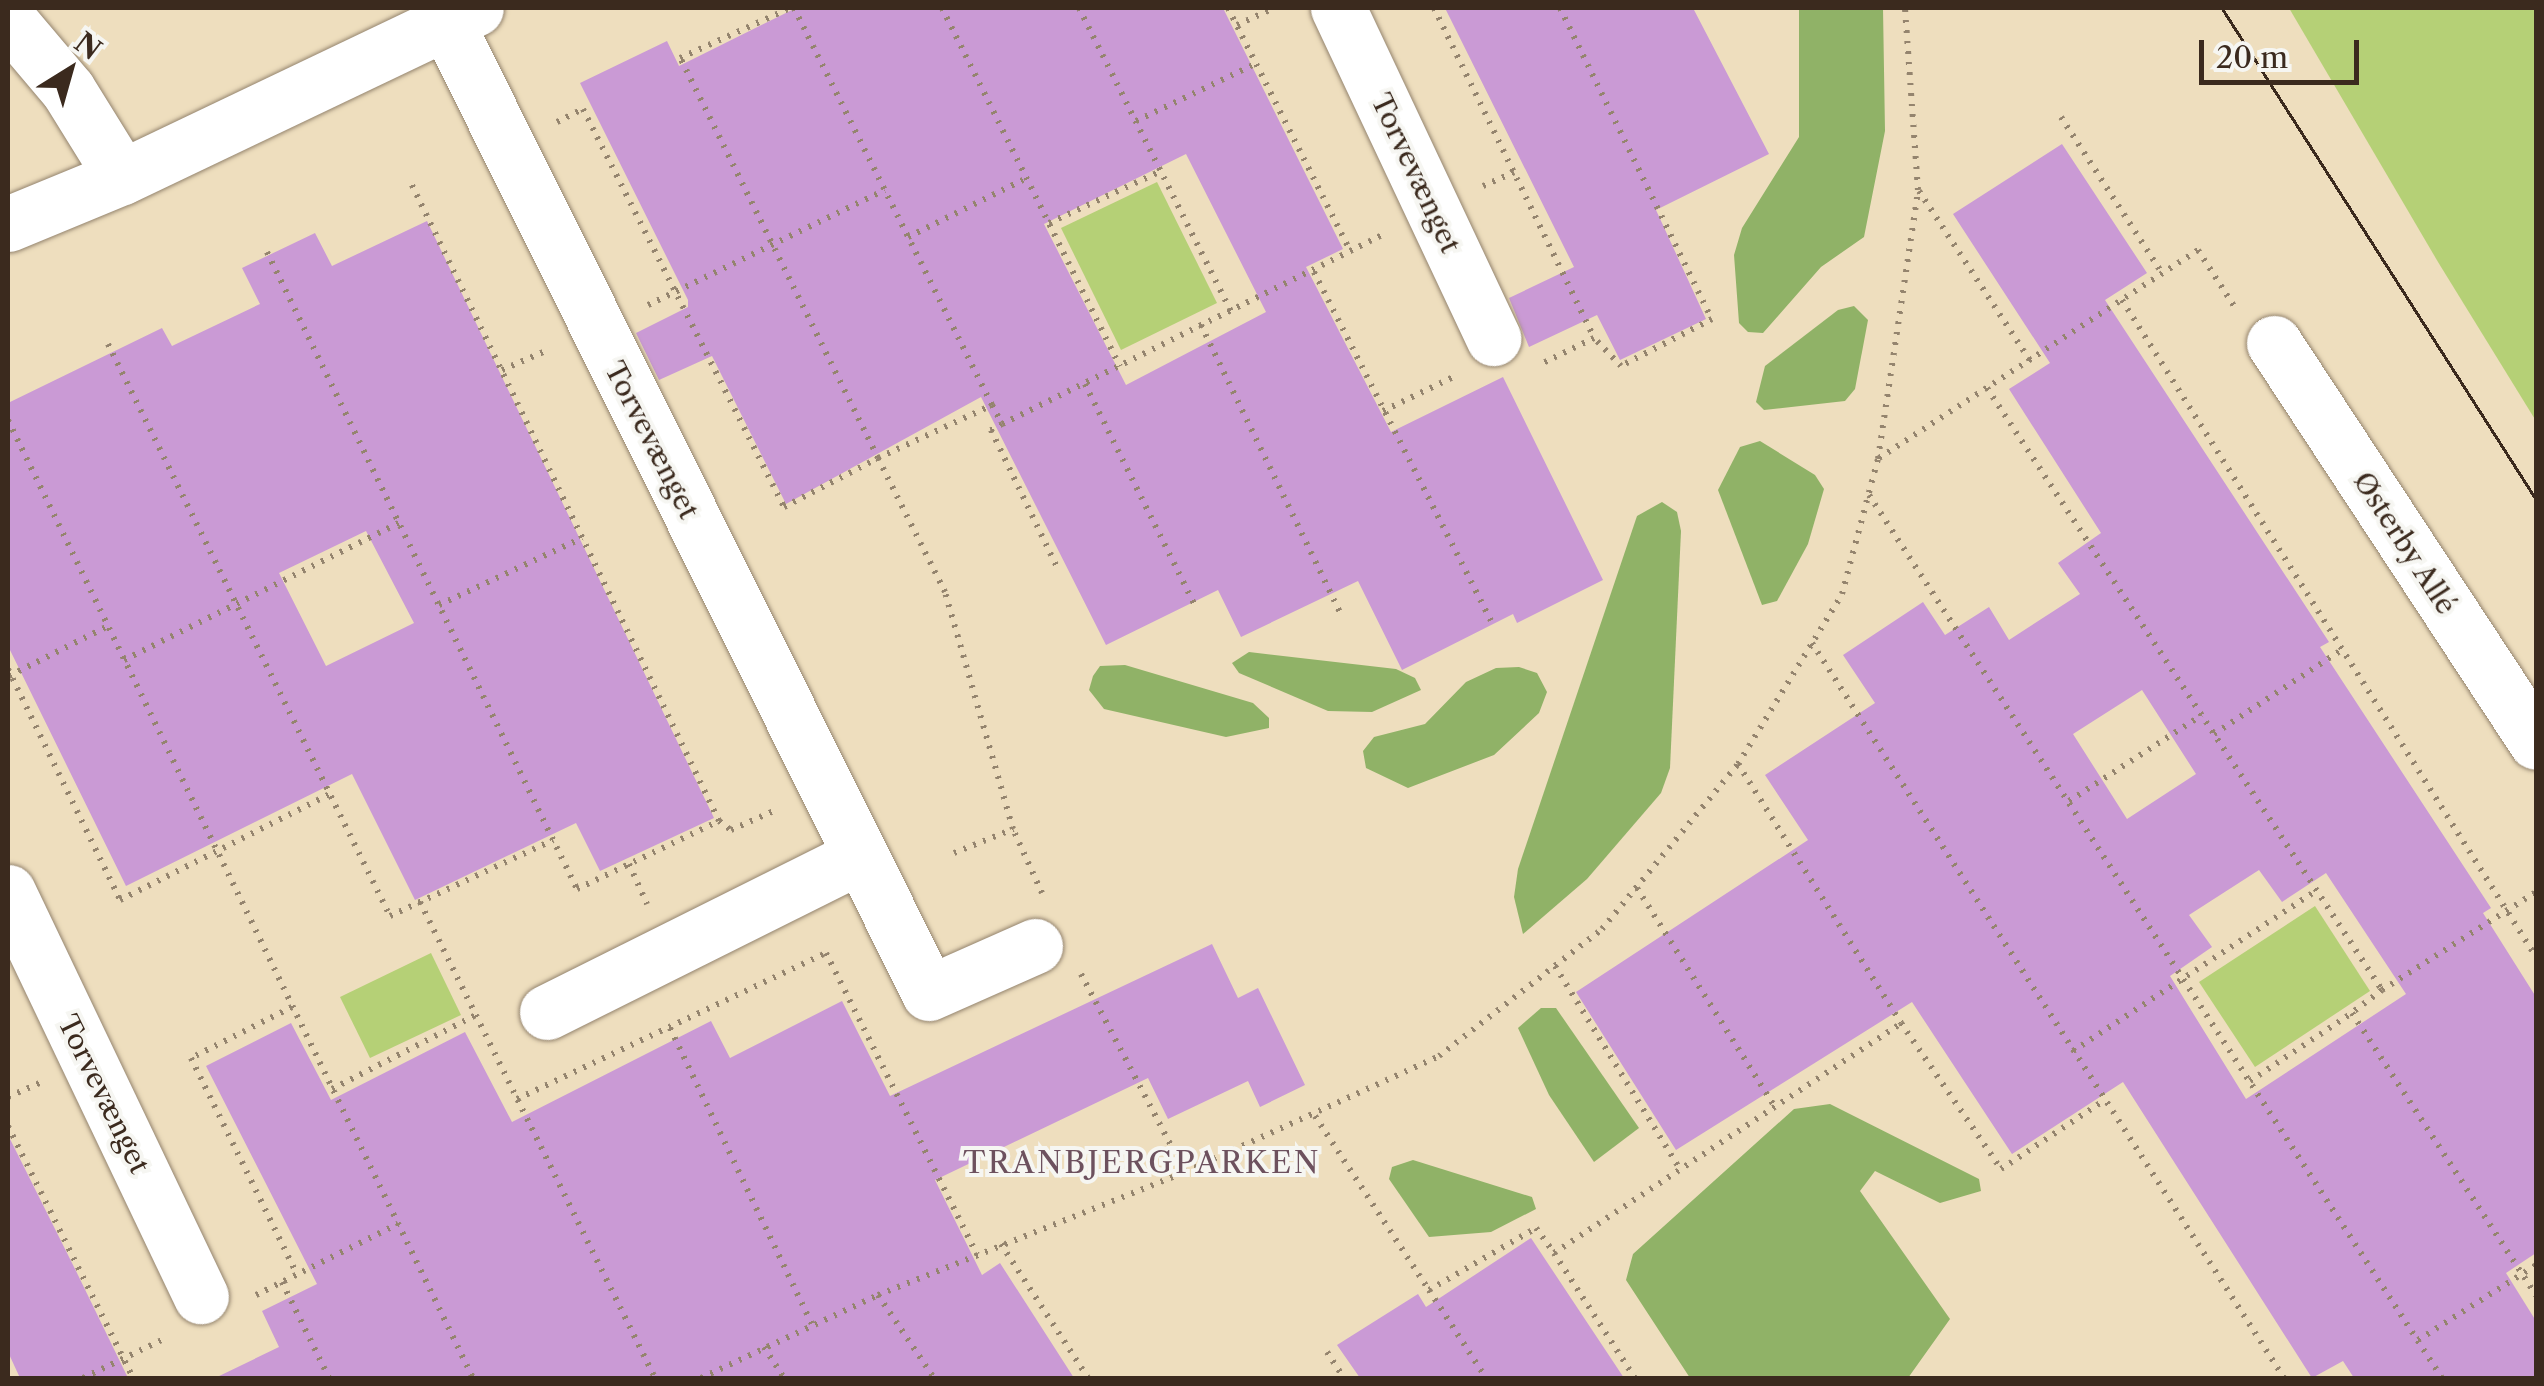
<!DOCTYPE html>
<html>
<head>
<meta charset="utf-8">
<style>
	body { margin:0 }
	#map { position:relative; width:2544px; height:1386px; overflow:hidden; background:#eedebe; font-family:"Libre Caslon Text",serif }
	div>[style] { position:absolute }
	.green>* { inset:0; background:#b5d076 }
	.forest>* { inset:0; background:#90b267 }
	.building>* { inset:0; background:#ca9ad5 }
	.path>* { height:6px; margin-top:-3px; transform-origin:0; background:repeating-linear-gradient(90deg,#94846e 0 2.5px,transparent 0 10.5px) }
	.roads { filter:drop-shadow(0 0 2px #94846e) drop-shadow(0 0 2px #94846e) }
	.minor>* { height:55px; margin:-27.5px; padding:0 27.5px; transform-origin:27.5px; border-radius:27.5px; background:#fff }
	.tram>* { height:2.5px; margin:-1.25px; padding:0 1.25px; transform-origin:1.25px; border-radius:1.25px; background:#3b2a1e }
	span { translate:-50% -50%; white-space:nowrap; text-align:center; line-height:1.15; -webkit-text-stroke:8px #f6f6f2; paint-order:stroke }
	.street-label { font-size:28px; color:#3b2a1e }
	.neighbourhood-label { font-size:30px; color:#6d515e; letter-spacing:2.5px }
	.frame { position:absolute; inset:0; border:10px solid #3b2a1e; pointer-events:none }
	.north { position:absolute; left:20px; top:20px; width:100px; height:100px; -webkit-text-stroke:8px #f6f6f2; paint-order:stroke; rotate:37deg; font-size:28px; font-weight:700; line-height:40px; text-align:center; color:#3b2a1e }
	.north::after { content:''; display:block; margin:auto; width:35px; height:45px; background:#3b2a1e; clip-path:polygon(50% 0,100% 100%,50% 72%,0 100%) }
	.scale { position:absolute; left:2199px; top:40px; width:160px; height:45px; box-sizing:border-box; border:5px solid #3b2a1e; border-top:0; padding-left:12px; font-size:30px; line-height:35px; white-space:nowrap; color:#3b2a1e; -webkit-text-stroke:8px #f6f6f2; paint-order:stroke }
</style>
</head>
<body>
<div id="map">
	<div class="green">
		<i style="clip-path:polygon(2289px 8px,2536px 8px,2536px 421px,2438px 262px)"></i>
		<i style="clip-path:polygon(1157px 182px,1217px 303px,1121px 350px,1061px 228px)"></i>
		<i style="clip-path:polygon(2315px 906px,2370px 991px,2255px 1067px,2199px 982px)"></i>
		<i style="clip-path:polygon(431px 953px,461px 1015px,370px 1058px,340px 997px)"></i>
	</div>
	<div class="forest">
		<i style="clip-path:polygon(1799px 8px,1883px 8px,1885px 131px,1864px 237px,1821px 267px,1763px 333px,1748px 332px,1739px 323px,1734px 255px,1742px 228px,1799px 137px)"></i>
		<i style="clip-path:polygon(1854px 306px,1868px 320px,1855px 389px,1845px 401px,1764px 410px,1756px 402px,1765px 366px,1838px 310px)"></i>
		<i style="clip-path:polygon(1760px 441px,1815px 475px,1824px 489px,1808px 544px,1777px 601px,1762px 605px,1718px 490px,1740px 447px)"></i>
		<i style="clip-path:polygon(1662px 502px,1677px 512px,1681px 531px,1670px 768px,1661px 793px,1587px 879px,1523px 934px,1514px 897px,1518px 869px,1637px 516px)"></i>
		<i style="clip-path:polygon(1249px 652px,1396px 669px,1415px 678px,1421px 690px,1372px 712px,1328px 711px,1239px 673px,1232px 663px)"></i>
		<i style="clip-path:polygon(1125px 665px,1253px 703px,1269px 718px,1269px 728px,1226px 737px,1104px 709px,1089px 690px,1093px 676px,1100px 666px)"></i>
		<i style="clip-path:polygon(1519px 667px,1537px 673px,1547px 692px,1539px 713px,1494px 755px,1408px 788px,1366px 768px,1363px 751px,1374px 737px,1425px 724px,1466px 682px,1496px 668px)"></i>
		<i style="clip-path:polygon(1541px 1008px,1556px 1008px,1639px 1128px,1594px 1162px,1549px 1095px,1518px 1028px)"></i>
		<i style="clip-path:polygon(1830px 1104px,1979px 1179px,1981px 1191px,1940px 1203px,1875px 1171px,1860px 1191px,1950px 1319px,1908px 1378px,1690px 1378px,1626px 1280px,1633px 1254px,1794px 1109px)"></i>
		<i style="clip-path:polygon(1413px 1160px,1532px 1197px,1536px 1209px,1491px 1232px,1429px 1237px,1389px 1179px,1392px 1167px)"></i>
	</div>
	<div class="building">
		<i style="clip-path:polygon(evenodd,796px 8px,1223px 8px,1343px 249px,1306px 267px,1391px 432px,1503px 377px,1603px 580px,1517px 623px,1513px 614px,1402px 670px,1358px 581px,1241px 637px,1218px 590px,1106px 645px,981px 397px,786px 504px,712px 356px,659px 380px,636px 333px,688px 307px,688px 300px,580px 83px,667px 41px,679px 66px,796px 8px,1186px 154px,1266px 312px,1126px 385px,1044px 224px,1186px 154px)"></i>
		<i style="clip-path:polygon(1445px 8px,1693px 8px,1769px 154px,1656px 210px,1706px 319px,1620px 360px,1597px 315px,1529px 347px,1509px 298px,1574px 267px)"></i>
		<i style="clip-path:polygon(evenodd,2062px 144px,2147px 273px,2105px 300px,2329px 642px,2320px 647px,2491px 908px,2483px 913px,2536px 997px,2536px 1253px,2506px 1273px,2536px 1321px,2536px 1378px,2354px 1378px,2343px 1361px,2312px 1378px,2123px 1082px,2012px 1154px,1912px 1002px,1676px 1150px,1576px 992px,1808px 840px,1765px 775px,1875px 703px,1843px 655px,1923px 602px,1945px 635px,1989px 607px,2009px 640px,2080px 594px,2058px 563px,2101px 533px,2009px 389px,2050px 363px,1953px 214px,2062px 144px,2142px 690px,2196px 774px,2127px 819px,2073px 734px,2142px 690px,2062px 144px,2259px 870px,2282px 902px,2326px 873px,2406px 994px,2246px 1099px,2170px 976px,2212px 947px,2189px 915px,2259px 870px)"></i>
		<i style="clip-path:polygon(evenodd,427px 221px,714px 818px,600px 871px,576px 823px,415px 900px,352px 774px,126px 886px,8px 646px,8px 403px,162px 328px,172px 346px,260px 304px,242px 268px,315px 233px,332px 266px,427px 221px,366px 531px,414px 623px,326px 666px,279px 573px,366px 531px)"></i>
		<i style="clip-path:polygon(1212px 944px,1238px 998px,1258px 988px,1305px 1085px,1260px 1107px,1248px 1081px,1168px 1119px,1148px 1078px,935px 1180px,982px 1275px,1000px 1263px,1074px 1378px,215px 1378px,279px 1347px,262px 1311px,317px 1284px,206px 1066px,291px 1023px,331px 1100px,465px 1032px,512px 1122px,711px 1021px,730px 1058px,842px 1001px,890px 1096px)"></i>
		<i style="clip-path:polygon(8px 1135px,76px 1271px,128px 1378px,20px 1378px,8px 1352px)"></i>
		<i style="clip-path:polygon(1531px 1238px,1624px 1378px,1360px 1378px,1337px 1345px,1418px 1294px,1426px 1307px)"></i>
	</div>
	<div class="path">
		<i style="left:794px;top:8px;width:444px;rotate:63.5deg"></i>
		<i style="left:942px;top:8px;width:400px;rotate:63.6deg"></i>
		<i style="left:1079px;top:8px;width:340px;rotate:63.4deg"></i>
		<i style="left:1228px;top:8px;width:272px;rotate:63.3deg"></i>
		<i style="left:1350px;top:251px;width:40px;rotate:-26.6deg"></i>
		<i style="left:1434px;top:8px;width:367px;rotate:64.1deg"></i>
		<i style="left:1594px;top:338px;width:61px;rotate:153.9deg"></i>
		<i style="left:1560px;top:8px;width:346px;rotate:64deg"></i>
		<i style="left:1712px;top:319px;width:102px;rotate:152.7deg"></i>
		<i style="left:1621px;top:366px;width:39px;rotate:-134deg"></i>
		<i style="left:1237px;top:25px;width:41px;rotate:-24.7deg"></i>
		<i style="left:2061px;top:117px;width:186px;rotate:57.1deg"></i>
		<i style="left:1136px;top:121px;width:134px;rotate:-25.6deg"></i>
		<i style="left:557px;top:122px;width:29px;rotate:-27deg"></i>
		<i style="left:583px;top:109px;width:446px;rotate:63.2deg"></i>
		<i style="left:784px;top:507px;width:106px;rotate:-27.5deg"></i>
		<i style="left:878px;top:458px;width:446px;rotate:-116.3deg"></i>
		<i style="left:680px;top:58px;width:121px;rotate:-24.4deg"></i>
		<i style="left:1483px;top:186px;width:34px;rotate:-24deg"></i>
		<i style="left:1919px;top:191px;width:204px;rotate:56.8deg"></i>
		<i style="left:1049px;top:223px;width:123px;rotate:-24.9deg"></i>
		<i style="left:908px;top:237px;width:133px;rotate:-26.4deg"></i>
		<i style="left:267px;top:252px;width:708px;rotate:64.05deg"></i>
		<i style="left:577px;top:889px;width:157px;rotate:-25.6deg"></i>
		<i style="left:719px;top:821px;width:711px;rotate:-115.77deg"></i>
		<i style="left:1314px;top:272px;width:391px;rotate:63.1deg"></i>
		<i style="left:2122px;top:300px;width:777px;rotate:57.78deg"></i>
		<i style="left:648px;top:305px;width:263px;rotate:-25.9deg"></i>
		<i style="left:1201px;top:325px;width:318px;rotate:64.2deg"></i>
		<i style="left:108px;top:344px;width:638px;rotate:63.76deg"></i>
		<i style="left:390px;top:916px;width:180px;rotate:-25deg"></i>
		<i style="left:502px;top:370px;width:52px;rotate:-23.6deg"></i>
		<i style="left:1085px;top:384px;width:246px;rotate:63.6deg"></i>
		<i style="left:1987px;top:388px;width:720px;rotate:56.73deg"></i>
		<i style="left:2382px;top:990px;width:38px;rotate:143deg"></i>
		<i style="left:2352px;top:1013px;width:337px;rotate:56.9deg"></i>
		<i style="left:1383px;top:411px;width:82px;rotate:-25.9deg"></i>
		<i style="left:8px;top:420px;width:1065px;rotate:64.11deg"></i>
		<i style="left:1002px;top:424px;width:13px;rotate:151deg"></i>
		<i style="left:991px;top:430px;width:154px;rotate:64.3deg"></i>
		<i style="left:1879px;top:458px;width:381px;rotate:-33.1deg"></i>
		<i style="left:2198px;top:250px;width:67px;rotate:57.3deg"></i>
		<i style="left:1869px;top:495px;width:1053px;rotate:57.02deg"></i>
		<i style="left:439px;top:605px;width:158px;rotate:-25.1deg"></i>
		<i style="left:1812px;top:643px;width:874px;rotate:57.29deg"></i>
		<i style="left:124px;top:660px;width:307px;rotate:-26.5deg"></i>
		<i style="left:8px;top:669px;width:257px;rotate:64.1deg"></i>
		<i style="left:120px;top:900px;width:235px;rotate:-26.8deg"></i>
		<i style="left:9px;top:676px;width:111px;rotate:-26.8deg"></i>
		<i style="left:2214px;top:734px;width:154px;rotate:-33.4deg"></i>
		<i style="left:1738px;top:764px;width:306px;rotate:57.8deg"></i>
		<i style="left:2069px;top:801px;width:158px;rotate:-32.9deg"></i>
		<i style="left:719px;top:821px;width:15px;rotate:37deg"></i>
		<i style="left:731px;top:830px;width:49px;rotate:-24deg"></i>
		<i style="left:954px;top:853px;width:64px;rotate:-22.1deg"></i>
		<i style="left:629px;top:864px;width:44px;rotate:65.8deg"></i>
		<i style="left:1637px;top:888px;width:259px;rotate:57.8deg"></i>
		<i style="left:1042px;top:893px;width:70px;rotate:-114.4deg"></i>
		<i style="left:1013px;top:829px;width:247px;rotate:-106deg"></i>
		<i style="left:945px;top:592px;width:150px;rotate:-116.6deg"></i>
		<i style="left:878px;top:458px;width:126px;rotate:-24.9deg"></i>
		<i style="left:992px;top:405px;width:21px;rotate:62deg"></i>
		<i style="left:1002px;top:424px;width:389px;rotate:-26.4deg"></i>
		<i style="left:420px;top:902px;width:531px;rotate:63.72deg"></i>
		<i style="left:1555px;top:966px;width:238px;rotate:58.4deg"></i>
		<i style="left:1081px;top:974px;width:224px;rotate:62.3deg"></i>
		<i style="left:2382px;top:990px;width:183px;rotate:-32.5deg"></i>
		<i style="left:292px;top:1007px;width:113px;rotate:153.2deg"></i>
		<i style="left:191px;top:1058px;width:241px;rotate:63.9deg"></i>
		<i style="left:670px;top:1028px;width:328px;rotate:64.4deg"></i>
		<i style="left:2073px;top:1051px;width:292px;rotate:-33.4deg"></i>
		<i style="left:2250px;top:1081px;width:123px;rotate:-33.7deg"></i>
		<i style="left:332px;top:1089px;width:162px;rotate:-27.2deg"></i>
		<i style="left:8px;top:1097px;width:37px;rotate:-24deg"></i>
		<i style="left:517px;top:1099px;width:342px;rotate:-25.3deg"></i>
		<i style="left:826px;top:953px;width:337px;rotate:63.4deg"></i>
		<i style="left:1315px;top:1116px;width:208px;rotate:56.8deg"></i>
		<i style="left:1429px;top:1290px;width:124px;rotate:-30.1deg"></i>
		<i style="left:1536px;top:1228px;width:31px;rotate:54deg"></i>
		<i style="left:1554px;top:1253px;width:416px;rotate:-33.5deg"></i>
		<i style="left:1901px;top:1023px;width:177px;rotate:55.6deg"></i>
		<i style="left:2001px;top:1169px;width:125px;rotate:-33.6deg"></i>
		<i style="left:8px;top:1126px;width:281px;rotate:63.6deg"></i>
		<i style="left:1001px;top:1244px;width:160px;rotate:57deg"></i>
		<i style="left:1554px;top:1253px;width:149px;rotate:57.1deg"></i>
		<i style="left:282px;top:1282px;width:107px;rotate:63.9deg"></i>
		<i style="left:1429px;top:1290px;width:105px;rotate:57.1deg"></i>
		<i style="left:256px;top:1295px;width:159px;rotate:-26.6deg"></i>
		<i style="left:878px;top:1295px;width:100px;rotate:56deg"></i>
		<i style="left:2418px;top:1340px;width:140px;rotate:-32.4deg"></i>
		<i style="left:764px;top:1347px;width:37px;rotate:57deg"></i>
		<i style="left:1327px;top:1352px;width:31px;rotate:57deg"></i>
		<i style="left:83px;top:1378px;width:94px;rotate:-25.8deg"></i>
		<i style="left:701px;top:1378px;width:195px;rotate:-25.1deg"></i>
		<i style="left:878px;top:1295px;width:331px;rotate:-21.8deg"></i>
		<i style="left:1185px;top:1172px;width:279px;rotate:-24.5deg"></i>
		<i style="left:1439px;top:1056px;width:207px;rotate:-37.9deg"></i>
		<i style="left:1602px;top:929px;width:214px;rotate:-50.5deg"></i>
		<i style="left:1738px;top:764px;width:199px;rotate:-58.5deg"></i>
		<i style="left:1842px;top:594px;width:140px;rotate:-75.1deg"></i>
		<i style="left:1878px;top:459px;width:272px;rotate:-81.5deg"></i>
		<i style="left:1918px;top:190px;width:182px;rotate:-94.1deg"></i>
	</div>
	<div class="roads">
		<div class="minor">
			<i style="left:1338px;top:8px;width:365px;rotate:64.8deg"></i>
			<i style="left:8px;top:19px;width:93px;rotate:49.8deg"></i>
			<i style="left:68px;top:90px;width:102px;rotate:58.2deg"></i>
			<i style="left:446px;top:22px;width:1084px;rotate:63.55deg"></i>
			<i style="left:929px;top:993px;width:116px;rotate:-23.9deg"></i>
			<i style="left:8px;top:224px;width:123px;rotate:-22.4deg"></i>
			<i style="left:122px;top:177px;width:392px;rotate:-25.5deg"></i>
			<i style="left:2274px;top:343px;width:477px;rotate:56.7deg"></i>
			<i style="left:8px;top:892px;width:448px;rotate:64.5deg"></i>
			<i style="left:547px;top:1012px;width:350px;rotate:-26.5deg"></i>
		</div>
	</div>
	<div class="tram">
		<i style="left:2222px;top:8px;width:583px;rotate:57.4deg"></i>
	</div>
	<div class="street-label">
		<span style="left:1416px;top:173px;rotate:65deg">Torvevænget</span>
		<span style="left:652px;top:440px;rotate:63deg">Torvevænget</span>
		<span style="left:2405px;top:543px;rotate:57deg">Østerby Allé</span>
		<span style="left:104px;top:1094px;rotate:64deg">Torvevænget</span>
	</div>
	<div class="neighbourhood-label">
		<span style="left:1142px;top:1163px">TRANBJERGPARKEN</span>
	</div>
	<div class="frame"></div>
	<div class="north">N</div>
	<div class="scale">20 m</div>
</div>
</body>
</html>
